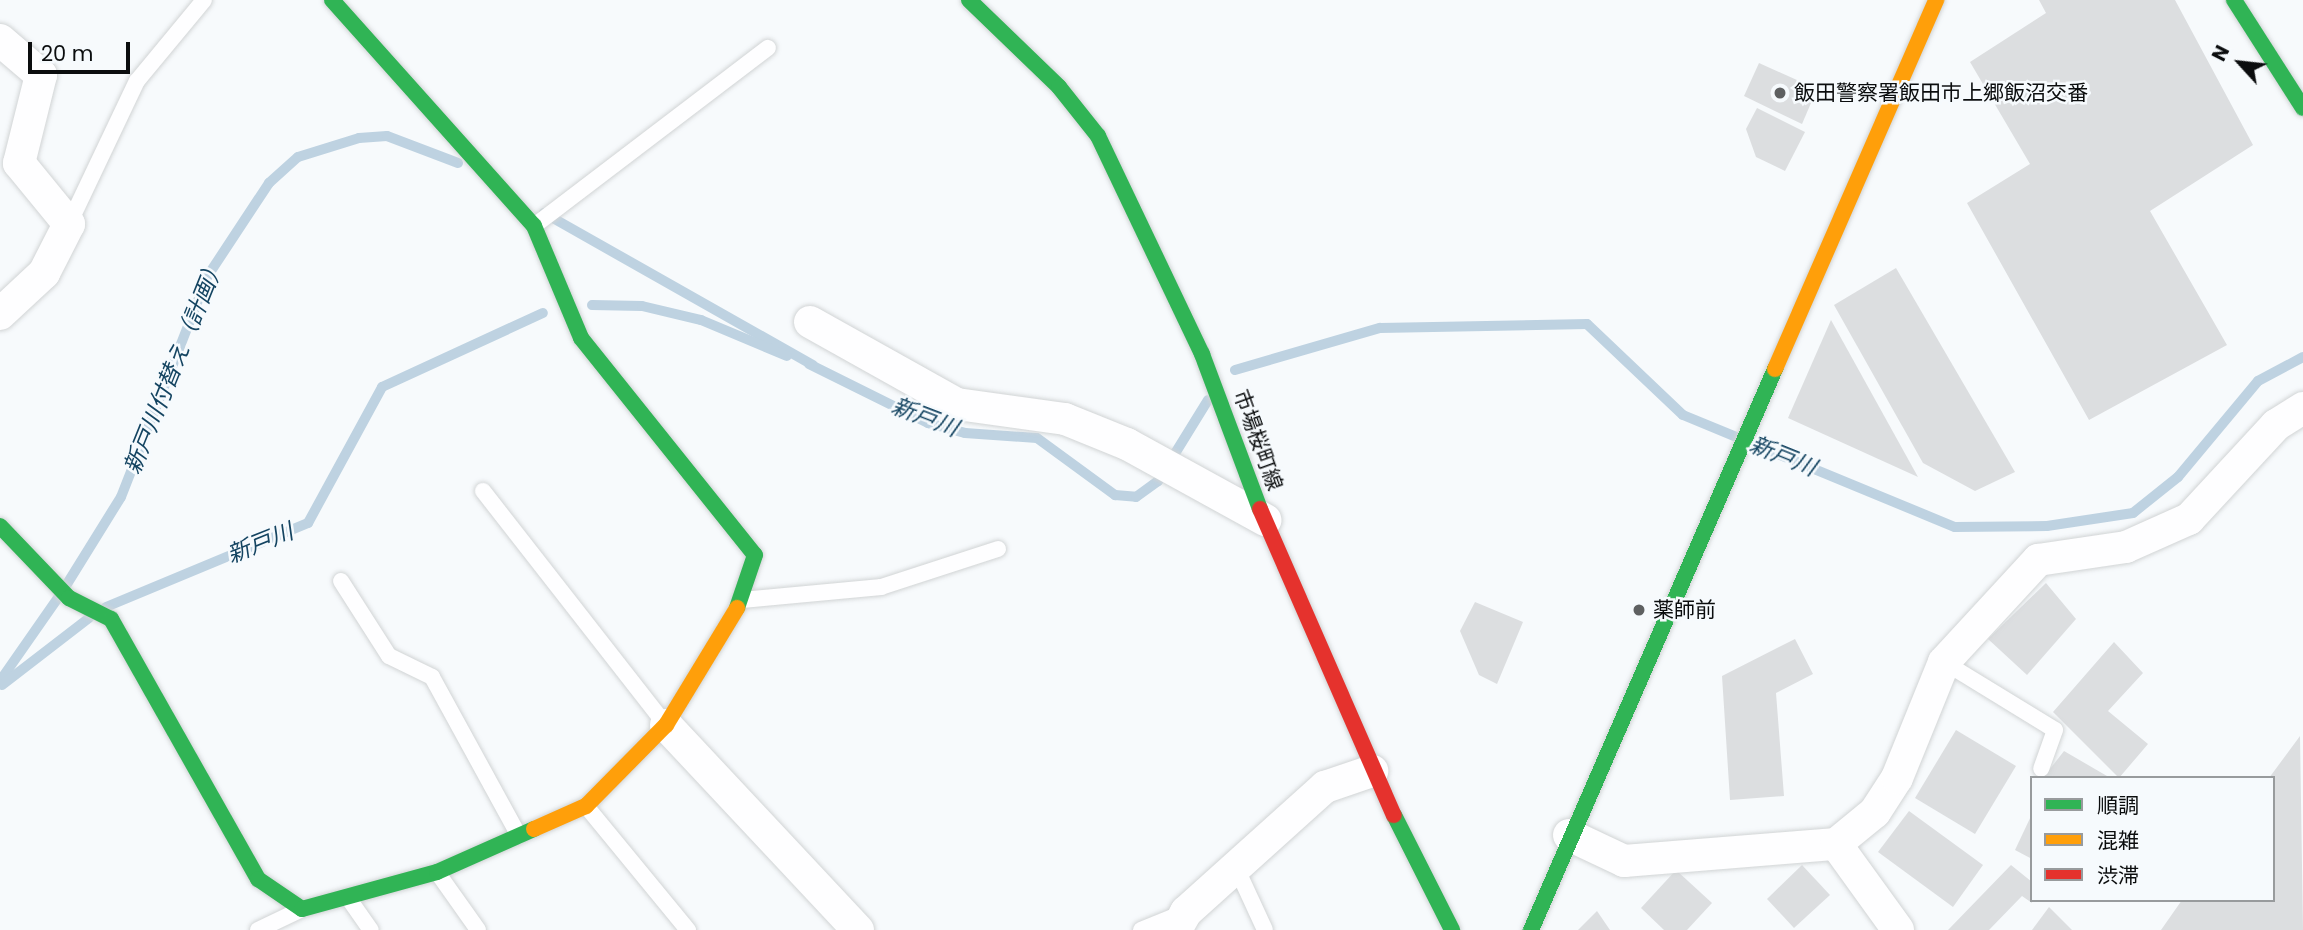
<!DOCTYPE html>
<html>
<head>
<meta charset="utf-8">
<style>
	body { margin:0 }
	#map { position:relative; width:2303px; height:930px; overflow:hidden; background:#f7fafc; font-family:Poppins,"Noto Sans JP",sans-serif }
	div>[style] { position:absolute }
	.stream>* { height:10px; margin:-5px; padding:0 5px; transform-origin:5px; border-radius:5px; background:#bed2e1 }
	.building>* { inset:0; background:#dcdee0 }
	.roads { filter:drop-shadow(0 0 2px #d1d4d5) drop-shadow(0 0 2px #d1d4d5) }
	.lane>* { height:16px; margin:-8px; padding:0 8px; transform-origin:8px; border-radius:8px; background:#fefeff }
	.street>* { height:32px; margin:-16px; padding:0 16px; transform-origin:16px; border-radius:16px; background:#fefeff }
	.fast>* { height:16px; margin:-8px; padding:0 8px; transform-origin:8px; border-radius:8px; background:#30b455 }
	.slow>* { height:16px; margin:-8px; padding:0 8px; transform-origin:8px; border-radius:8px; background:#ff9f0a }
	.jam>* { height:16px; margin:-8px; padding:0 8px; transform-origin:8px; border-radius:8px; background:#e5322d }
	.dots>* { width:19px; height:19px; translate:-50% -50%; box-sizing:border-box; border:4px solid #f6fafd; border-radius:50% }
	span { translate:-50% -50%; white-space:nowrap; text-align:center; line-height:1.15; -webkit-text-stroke:5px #f6fafd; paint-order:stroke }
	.poi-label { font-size:21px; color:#0b0d0e }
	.left { translate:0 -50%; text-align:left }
	.street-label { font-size:21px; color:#0b0d0e }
	.water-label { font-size:23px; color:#144461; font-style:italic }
	.legend { position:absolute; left:2030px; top:776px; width:245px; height:126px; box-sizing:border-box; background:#f6fafd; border:2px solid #989b9d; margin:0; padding:9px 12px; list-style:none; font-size:21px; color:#0b0d0e }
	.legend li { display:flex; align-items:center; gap:14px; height:35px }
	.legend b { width:35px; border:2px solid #989b9d }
	.north { position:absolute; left:2205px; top:28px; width:70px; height:70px; -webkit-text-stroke:5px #f6fafd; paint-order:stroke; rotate:297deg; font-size:19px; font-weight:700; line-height:28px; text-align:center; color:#0b0d0e }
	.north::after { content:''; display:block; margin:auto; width:24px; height:32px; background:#0b0d0e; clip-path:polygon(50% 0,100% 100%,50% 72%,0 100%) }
	.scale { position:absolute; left:28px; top:42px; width:102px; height:32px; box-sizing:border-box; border:4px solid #0b0d0e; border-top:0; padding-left:9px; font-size:21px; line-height:24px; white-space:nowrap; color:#0b0d0e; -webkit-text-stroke:5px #f6fafd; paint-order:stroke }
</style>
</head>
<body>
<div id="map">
	<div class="stream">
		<i style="left:544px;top:213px;width:309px;rotate:29.5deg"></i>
		<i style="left:592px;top:305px;width:50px;rotate:1.1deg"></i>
		<i style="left:642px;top:306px;width:61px;rotate:13.3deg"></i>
		<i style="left:701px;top:320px;width:93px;rotate:22.7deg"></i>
		<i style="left:809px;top:364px;width:133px;rotate:26.4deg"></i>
		<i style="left:928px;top:423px;width:38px;rotate:15deg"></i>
		<i style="left:965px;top:433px;width:72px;rotate:4deg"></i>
		<i style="left:1037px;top:438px;width:97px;rotate:36.2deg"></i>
		<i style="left:1115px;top:495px;width:21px;rotate:5deg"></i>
		<i style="left:1136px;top:497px;width:27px;rotate:-36deg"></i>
		<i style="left:1158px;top:481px;width:95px;rotate:-58.3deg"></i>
		<i style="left:1235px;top:370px;width:151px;rotate:-16.2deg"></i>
		<i style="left:1380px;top:328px;width:207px;rotate:-1.1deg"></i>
		<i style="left:1587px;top:324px;width:132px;rotate:43.5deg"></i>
		<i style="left:1683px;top:415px;width:294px;rotate:22.4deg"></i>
		<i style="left:1955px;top:527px;width:92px;rotate:-0.6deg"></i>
		<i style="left:2047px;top:526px;width:87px;rotate:-8.6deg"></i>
		<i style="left:2133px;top:513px;width:58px;rotate:-38.7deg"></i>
		<i style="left:2178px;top:477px;width:125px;rotate:-50.2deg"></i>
		<i style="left:2258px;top:381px;width:51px;rotate:-28.1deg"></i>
		<i style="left:67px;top:584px;width:102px;rotate:-58.2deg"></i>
		<i style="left:121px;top:497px;width:236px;rotate:-68.6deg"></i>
		<i style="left:207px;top:277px;width:113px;rotate:-56.6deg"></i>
		<i style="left:269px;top:183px;width:39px;rotate:-42deg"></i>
		<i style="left:298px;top:157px;width:64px;rotate:-17.3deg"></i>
		<i style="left:359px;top:138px;width:28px;rotate:-4deg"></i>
		<i style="left:387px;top:136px;width:76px;rotate:20.8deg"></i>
		<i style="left:106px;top:607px;width:219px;rotate:-22.6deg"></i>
		<i style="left:308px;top:523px;width:155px;rotate:-61.4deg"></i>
		<i style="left:382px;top:387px;width:177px;rotate:-24.7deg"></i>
		<i style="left:0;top:681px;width:101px;rotate:-55.1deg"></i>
		<i style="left:2px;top:685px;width:110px;rotate:-37.6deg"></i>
	</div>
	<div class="building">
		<i style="clip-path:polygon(2039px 0,2175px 0,2253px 145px,2150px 211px,2227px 345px,2089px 420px,1967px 203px,2030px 164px,1970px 62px,2046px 13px)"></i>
		<i style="clip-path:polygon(1759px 63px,1817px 89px,1802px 124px,1744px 96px)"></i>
		<i style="clip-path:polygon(1757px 108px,1805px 132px,1785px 171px,1756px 157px,1746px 129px)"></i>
		<i style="clip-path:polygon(1896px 268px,2015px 472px,1975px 491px,1923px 463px,1834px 305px)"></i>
		<i style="clip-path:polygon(1831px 320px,1918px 477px,1788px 418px)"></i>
		<i style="clip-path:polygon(2046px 583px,2076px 619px,2027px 675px,1988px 639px)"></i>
		<i style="clip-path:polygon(1475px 602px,1523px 622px,1497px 684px,1479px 675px,1460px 631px)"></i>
		<i style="clip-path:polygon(1795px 639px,1813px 674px,1776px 693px,1784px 796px,1730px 800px,1722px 676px)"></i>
		<i style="clip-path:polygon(2114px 642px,2143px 673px,2108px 711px,2148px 744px,2119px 778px,2053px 712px)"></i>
		<i style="clip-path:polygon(1956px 730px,2016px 766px,1975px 834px,1915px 798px)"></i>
		<i style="clip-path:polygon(2300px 736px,2303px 930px,2161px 930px,2182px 900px,2273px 900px,2269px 778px)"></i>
		<i style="clip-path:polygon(2064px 751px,2107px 776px,2043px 778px)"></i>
		<i style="clip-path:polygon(1909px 811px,1983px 865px,1953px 907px,1878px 852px)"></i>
		<i style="clip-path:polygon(2032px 814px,2032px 859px,2015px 850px)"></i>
		<i style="clip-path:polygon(1802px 865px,1830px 895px,1794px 928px,1767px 899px)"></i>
		<i style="clip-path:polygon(2011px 865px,2032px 882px,2032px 903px,2022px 896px,1989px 930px,1948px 930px)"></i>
		<i style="clip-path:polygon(1676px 870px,1712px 903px,1687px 930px,1664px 930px,1641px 908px)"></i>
		<i style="clip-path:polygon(2049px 907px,2072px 930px,2032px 930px)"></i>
		<i style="clip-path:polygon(1597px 911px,1610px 930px,1578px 930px)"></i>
	</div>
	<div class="roads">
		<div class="lane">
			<i style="left:69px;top:224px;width:158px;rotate:-64.6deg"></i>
			<i style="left:137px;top:81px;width:105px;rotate:-50.4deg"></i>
			<i style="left:534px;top:226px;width:294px;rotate:-37.3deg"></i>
			<i style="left:483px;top:491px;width:297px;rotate:52deg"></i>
			<i style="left:341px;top:581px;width:89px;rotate:57.4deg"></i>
			<i style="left:389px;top:656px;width:48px;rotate:26deg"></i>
			<i style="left:432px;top:677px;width:181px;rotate:61.3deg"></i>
			<i style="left:742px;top:600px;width:140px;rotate:-5.3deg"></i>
			<i style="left:881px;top:587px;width:123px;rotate:-18deg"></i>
			<i style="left:1944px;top:662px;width:130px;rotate:31.5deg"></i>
			<i style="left:2055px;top:730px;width:41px;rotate:109.7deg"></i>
			<i style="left:586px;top:806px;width:161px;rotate:50.6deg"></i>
			<i style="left:1236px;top:867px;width:69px;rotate:65.3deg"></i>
			<i style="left:437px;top:872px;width:71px;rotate:54.7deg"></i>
			<i style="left:349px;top:899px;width:38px;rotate:55deg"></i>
			<i style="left:258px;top:930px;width:47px;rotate:-25.5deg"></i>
			<i style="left:1141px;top:930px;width:42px;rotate:-22.3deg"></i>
		</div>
		<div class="street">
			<i style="left:0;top:40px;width:54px;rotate:40.5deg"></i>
			<i style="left:41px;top:75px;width:91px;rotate:104deg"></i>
			<i style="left:19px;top:163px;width:79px;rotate:50.7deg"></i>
			<i style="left:69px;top:224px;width:55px;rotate:117deg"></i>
			<i style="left:44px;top:273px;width:60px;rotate:137deg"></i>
			<i style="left:810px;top:322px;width:168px;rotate:29.2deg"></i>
			<i style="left:957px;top:404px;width:109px;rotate:7.9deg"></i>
			<i style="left:1065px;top:419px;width:67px;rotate:22deg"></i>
			<i style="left:1127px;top:444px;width:158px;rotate:28.8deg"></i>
			<i style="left:666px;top:725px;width:281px;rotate:46.9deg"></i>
			<i style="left:1569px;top:835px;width:61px;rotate:25.3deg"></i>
			<i style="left:1624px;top:861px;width:213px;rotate:-4.6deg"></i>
			<i style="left:1836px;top:844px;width:106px;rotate:54.2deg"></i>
			<i style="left:1836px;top:844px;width:50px;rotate:-39.4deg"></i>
			<i style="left:1875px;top:812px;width:40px;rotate:-57.1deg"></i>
			<i style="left:1897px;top:778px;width:125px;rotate:-67.9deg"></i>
			<i style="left:1944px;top:662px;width:139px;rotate:-47.3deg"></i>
			<i style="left:2038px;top:560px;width:89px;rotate:-8.4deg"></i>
			<i style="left:2126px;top:547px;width:69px;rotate:-24deg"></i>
			<i style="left:2189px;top:519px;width:128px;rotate:-47.2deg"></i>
			<i style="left:2276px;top:425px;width:32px;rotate:-32deg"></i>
			<i style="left:1176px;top:930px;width:21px;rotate:-61deg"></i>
			<i style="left:1186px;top:912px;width:187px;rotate:-42deg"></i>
			<i style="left:1325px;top:787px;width:50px;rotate:-18.8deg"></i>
		</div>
		<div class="fast">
			<i style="left:332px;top:0;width:303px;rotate:48.2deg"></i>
			<i style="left:534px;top:226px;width:121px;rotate:67.2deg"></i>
			<i style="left:581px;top:338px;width:278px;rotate:51.3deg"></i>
			<i style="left:755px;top:555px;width:56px;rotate:108.8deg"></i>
			<i style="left:969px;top:0;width:125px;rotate:44deg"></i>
			<i style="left:1059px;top:87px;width:63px;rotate:51.5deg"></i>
			<i style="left:1098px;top:136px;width:242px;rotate:64.5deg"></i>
			<i style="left:1202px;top:354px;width:165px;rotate:69.5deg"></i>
			<i style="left:2234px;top:0;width:128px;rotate:57.4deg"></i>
			<i style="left:0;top:526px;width:100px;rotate:46.2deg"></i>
			<i style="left:69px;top:598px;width:47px;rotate:26.6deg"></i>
			<i style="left:111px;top:619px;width:299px;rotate:60.5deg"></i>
			<i style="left:258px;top:879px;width:53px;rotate:34.3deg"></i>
			<i style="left:302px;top:909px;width:140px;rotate:-15.3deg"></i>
			<i style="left:437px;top:872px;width:106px;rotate:-23.9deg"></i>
			<i style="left:1394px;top:815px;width:129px;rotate:63.2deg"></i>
			<i style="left:1531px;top:930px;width:612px;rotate:-66.49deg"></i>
		</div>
		<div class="slow">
			<i style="left:1775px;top:369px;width:403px;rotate:-66.4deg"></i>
			<i style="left:534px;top:829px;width:57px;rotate:-23.9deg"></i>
			<i style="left:586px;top:806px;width:114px;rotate:-45.4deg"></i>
			<i style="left:666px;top:725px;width:137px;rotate:-58.7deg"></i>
		</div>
		<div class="jam">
			<i style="left:1260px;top:509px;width:334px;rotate:66.4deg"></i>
		</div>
	</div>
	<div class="dots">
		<i style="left:1780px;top:93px;background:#5e6061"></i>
		<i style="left:1639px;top:610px;background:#5e6061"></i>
	</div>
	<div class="poi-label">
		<span class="left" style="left:1794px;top:93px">飯田警察署飯田市上郷飯沼交番</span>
		<span class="left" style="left:1653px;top:610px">薬師前</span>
	</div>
	<div class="street-label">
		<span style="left:1258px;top:440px;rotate:70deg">市場桜町線</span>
	</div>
	<div class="water-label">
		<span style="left:174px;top:366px;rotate:-68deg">新戸川付替え（計画）</span>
		<span style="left:925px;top:417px;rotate:21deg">新戸川</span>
		<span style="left:1783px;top:456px;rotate:22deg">新戸川</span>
		<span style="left:260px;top:543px;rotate:-22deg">新戸川</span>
	</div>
	<ul class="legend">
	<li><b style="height:9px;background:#30b455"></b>順調</li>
	<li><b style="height:9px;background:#ff9f0a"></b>混雑</li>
	<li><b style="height:9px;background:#e5322d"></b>渋滞</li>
	</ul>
	<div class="north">N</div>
	<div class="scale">20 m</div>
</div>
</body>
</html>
